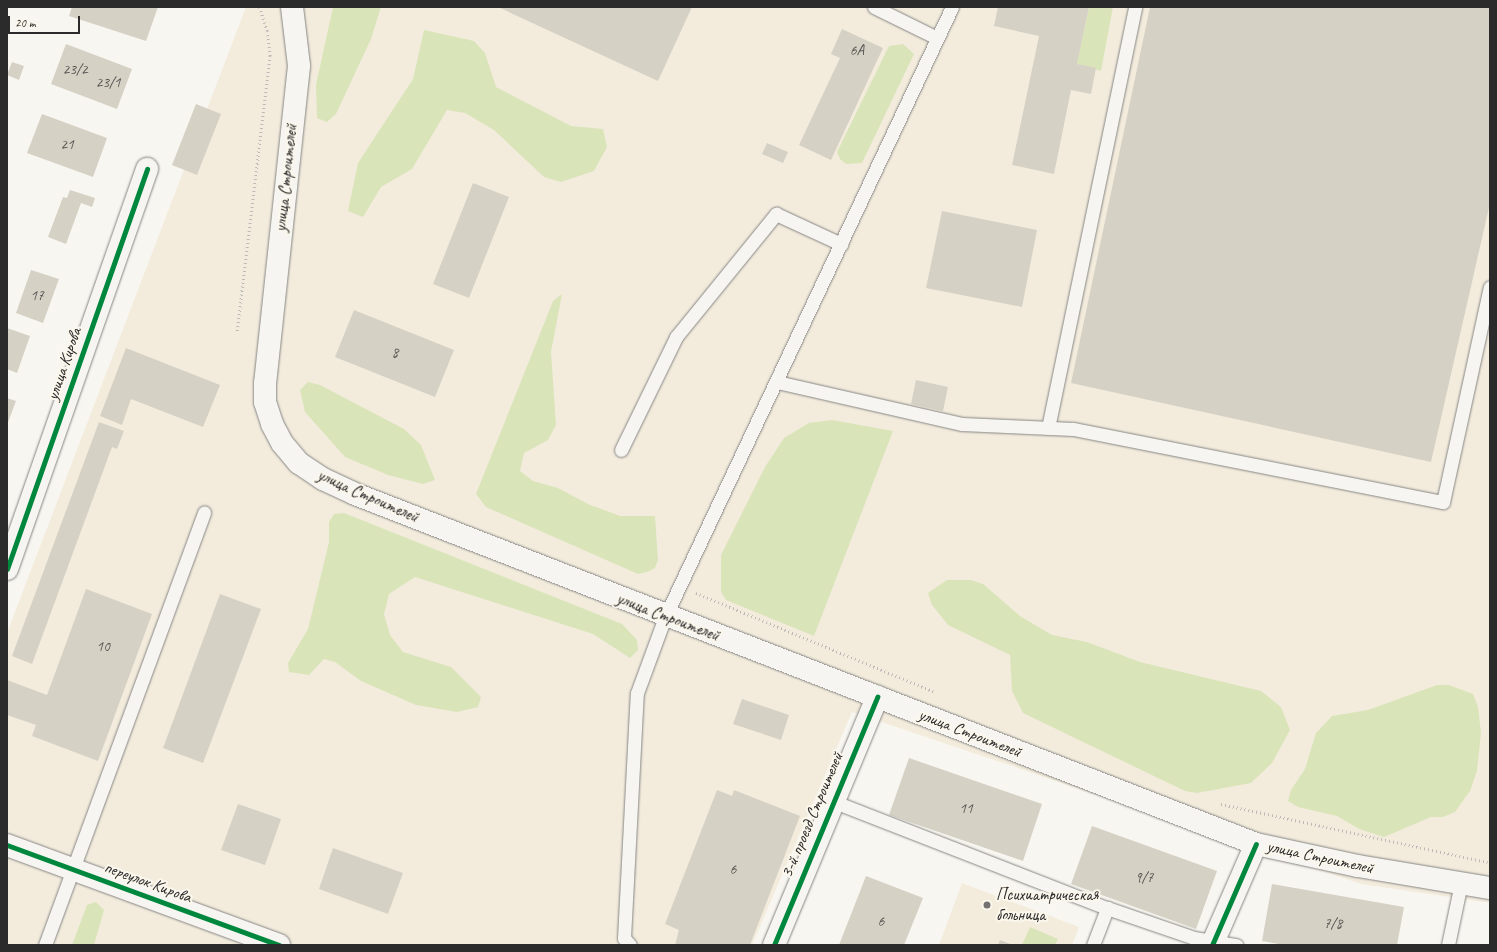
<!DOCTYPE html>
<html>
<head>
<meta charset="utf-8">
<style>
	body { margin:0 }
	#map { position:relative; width:1497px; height:952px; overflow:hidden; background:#f8f6f0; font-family:Caveat,sans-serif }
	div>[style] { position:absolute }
	.built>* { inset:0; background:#f3ecdd }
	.green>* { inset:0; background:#dae4b9 }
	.building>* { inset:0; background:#d6d1c5 }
	.path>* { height:2.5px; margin-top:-1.25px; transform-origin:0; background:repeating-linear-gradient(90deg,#bcbab8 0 1px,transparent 0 4px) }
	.roads { filter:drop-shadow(0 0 1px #878684) drop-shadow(0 0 1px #878684) }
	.lane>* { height:13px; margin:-6.5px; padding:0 6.5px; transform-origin:6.5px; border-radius:6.5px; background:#f6f5f1 }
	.street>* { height:22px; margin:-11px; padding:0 11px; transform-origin:11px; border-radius:11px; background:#f6f5f1 }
	.secondary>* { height:22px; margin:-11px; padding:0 11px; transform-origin:11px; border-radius:11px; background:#f6f5f1 }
	.cycleway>* { height:5px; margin:-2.5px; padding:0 2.5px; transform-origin:2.5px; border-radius:2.5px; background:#00873e }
	.dots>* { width:11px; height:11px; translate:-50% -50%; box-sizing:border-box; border:2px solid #fbf7ec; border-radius:50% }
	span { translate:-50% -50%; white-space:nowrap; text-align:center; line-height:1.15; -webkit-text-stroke:4px #fbf7ec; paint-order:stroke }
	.number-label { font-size:15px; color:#565452 }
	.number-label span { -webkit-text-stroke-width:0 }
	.street-label { font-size:17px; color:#2b2b2b }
	.poi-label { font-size:17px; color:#2b2b2b }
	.left { translate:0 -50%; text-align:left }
	.frame { position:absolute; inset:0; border:8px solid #2b2b2b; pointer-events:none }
	.scale { position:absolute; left:8px; top:16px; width:72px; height:18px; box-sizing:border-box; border:2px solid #2b2b2b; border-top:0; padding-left:5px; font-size:12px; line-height:14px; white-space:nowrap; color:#2b2b2b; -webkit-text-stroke:3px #fbf7ec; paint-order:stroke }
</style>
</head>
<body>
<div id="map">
	<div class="built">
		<i style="clip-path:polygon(246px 7px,1490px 7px,1490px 903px,1361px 884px,852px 712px,752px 945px,7px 945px,7px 633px)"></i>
		<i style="clip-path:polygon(962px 883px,1079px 927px,1072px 945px,939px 945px)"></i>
	</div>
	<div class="green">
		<i style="clip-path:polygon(333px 7px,381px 7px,371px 39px,336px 114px,327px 122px,317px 118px,316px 85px)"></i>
		<i style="clip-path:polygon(1089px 7px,1113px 7px,1101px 71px,1077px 64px)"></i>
		<i style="clip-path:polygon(424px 30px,474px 41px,485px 53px,496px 87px,571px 126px,603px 129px,607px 147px,594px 171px,561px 182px,544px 177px,494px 130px,465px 113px,447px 110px,412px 169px,381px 187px,363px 217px,348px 211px,358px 163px,413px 79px)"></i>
		<i style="clip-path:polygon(903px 44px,914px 54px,862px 163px,846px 164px,840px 159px,837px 152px,889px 46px)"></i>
		<i style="clip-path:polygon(562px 294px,551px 352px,556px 425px,548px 440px,524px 453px,520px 471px,533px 481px,558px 488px,588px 504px,620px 516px,655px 516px,658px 560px,655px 568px,647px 572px,638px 574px,486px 507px,476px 494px,553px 301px)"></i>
		<i style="clip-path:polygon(308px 382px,320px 385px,404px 429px,421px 445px,435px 480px,423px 484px,388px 475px,345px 457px,305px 412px,300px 390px)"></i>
		<i style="clip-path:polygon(832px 420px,893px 431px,814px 636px,726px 600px,721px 592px,721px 555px,765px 467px,784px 438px,809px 423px)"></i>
		<i style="clip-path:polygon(344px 513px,622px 624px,637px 640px,638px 650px,630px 658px,593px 634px,415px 577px,389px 594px,384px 614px,390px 635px,403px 652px,451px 667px,481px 697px,478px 707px,457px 712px,416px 705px,361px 681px,335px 662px,324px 659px,309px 675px,289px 672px,288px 663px,308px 629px,329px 542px,329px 522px,334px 514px)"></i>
		<i style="clip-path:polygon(947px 580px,971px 580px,983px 584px,1020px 616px,1052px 635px,1087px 642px,1140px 662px,1261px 691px,1281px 707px,1290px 730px,1272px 763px,1251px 783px,1197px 793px,1185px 791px,1023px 713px,1012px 691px,1010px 655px,948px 625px,932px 605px,928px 593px)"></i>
		<i style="clip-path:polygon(1437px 685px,1449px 685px,1473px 694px,1478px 707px,1481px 733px,1477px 771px,1470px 791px,1455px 812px,1443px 817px,1431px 817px,1384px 837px,1359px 829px,1337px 816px,1298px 807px,1288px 801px,1291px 790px,1305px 769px,1316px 733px,1332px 716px,1368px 710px)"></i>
		<i style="clip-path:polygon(96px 902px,104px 910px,94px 945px,72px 945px,87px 905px)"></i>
		<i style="clip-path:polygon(1030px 927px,1058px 939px,1055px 945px,1022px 945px)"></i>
	</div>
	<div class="building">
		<i style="clip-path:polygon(72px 7px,158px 7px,146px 41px,69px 16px)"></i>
		<i style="clip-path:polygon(498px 7px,692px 7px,658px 81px)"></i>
		<i style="clip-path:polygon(998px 7px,1089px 7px,1077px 64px,1096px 68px,1091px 94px,1071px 90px,1054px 174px,1012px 165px,1039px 36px,994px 26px)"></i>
		<i style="clip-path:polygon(1150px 7px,1490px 7px,1490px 203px,1431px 462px,1071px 383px)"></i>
		<i style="clip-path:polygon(842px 29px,883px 48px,831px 160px,799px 145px,840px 58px,831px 54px)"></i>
		<i style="clip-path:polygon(66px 44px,132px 69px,117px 109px,51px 84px)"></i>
		<i style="clip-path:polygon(12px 62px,24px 66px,19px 80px,7px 75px)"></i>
		<i style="clip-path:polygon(196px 104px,221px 114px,197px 175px,172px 165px)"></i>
		<i style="clip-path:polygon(42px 114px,107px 138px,93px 177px,27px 153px)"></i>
		<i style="clip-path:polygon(767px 143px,788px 152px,783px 163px,762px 154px)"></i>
		<i style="clip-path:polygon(473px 183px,509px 197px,469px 298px,433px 284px)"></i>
		<i style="clip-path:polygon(70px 190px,95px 198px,92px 207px,81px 203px,66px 244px,48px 237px,63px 197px,67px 198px)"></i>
		<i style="clip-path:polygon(942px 211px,1037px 230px,1022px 307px,926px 288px)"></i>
		<i style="clip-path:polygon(31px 270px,59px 279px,43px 323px,16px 313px)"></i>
		<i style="clip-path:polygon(354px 310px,454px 350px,435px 397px,335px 357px)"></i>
		<i style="clip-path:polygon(7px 328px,30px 336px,17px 373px,7px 369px)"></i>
		<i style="clip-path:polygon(126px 348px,220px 385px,203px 427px,131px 399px,122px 425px,100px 416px)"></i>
		<i style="clip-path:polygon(916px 380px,948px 387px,943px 411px,911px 404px)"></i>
		<i style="clip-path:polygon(7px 398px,16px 401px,7px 425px)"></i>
		<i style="clip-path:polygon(99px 422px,124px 431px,117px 449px,112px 447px,32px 664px,12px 656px)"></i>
		<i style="clip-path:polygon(86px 589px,152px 614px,98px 761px,32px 736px,36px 725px,7px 715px,7px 680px,47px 695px)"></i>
		<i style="clip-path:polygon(220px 594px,261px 609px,203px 763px,163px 748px)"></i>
		<i style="clip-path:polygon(742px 699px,789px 715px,781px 740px,733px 724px)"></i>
		<i style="clip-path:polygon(909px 758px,1042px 804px,1023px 861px,889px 815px)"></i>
		<i style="clip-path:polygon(717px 790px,732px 796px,734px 790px,800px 816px,750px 945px,675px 945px,679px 930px,665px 924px)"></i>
		<i style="clip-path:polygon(238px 804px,281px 819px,265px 865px,221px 850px)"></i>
		<i style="clip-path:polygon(1092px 826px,1217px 871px,1196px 929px,1071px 884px)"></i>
		<i style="clip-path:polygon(333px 848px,403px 873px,388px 914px,319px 889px)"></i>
		<i style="clip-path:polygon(866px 876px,923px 898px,904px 945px,839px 945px)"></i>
		<i style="clip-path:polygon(1272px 884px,1404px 907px,1397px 945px,1284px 945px,1262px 941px)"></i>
		<i style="clip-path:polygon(1000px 940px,1013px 945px,998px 945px)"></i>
	</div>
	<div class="path">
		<i style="left:237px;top:331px;width:277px;rotate:-83.2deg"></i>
		<i style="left:270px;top:56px;width:25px;rotate:-97deg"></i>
		<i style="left:267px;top:31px;width:25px;rotate:-108deg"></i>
		<i style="left:696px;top:593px;width:259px;rotate:22.5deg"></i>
		<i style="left:1221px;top:804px;width:273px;rotate:12.3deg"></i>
	</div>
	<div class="roads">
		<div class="lane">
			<i style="left:874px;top:7px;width:70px;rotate:26.2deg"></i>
			<i style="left:777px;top:382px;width:190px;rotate:12.8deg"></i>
			<i style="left:962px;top:424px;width:111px;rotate:2.6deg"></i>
			<i style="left:1073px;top:429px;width:377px;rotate:11.2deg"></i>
			<i style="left:1443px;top:502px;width:220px;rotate:-77.7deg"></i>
			<i style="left:1048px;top:428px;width:430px;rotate:-78.3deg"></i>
			<i style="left:621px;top:450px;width:126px;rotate:-64deg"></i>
			<i style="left:676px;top:337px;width:159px;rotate:-50.9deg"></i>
			<i style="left:776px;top:214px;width:72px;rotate:24.8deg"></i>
			<i style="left:832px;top:801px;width:295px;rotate:21.3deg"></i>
			<i style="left:1107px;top:908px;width:92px;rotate:19deg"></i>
			<i style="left:1194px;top:938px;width:43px;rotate:9.5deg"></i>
			<i style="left:45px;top:945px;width:461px;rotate:-69.8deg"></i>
			<i style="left:630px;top:945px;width:9px;rotate:-131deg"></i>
			<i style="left:624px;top:938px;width:245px;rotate:-87deg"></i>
			<i style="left:637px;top:693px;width:81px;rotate:-69.8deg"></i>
			<i style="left:665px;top:617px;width:674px;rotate:-64.8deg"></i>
			<i style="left:1093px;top:945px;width:40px;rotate:-69deg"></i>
			<i style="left:1448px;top:945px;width:63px;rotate:-78.2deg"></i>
		</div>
		<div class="street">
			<i style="left:7px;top:569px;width:424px;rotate:-70.7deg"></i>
			<i style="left:7px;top:845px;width:290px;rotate:20.2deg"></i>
			<i style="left:774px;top:945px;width:269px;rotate:-67.4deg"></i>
			<i style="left:1212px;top:945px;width:110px;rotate:-66.5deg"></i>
		</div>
		<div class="secondary">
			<i style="left:292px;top:7px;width:59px;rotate:83.2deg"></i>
			<i style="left:299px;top:66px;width:319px;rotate:96.1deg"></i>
			<i style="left:265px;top:383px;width:19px;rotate:90deg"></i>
			<i style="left:265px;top:402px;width:23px;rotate:72deg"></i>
			<i style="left:272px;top:424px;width:21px;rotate:62deg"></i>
			<i style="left:282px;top:443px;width:26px;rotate:50deg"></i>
			<i style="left:299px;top:463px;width:29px;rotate:34deg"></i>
			<i style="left:323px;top:479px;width:35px;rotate:25deg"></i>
			<i style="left:355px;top:494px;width:967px;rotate:21.23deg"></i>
			<i style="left:1256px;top:844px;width:104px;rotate:12.2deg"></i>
			<i style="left:1358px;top:866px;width:134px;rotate:9.5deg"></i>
		</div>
	</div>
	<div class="cycleway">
		<i style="left:7px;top:569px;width:424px;rotate:-70.7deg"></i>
		<i style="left:7px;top:845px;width:290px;rotate:20.2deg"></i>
		<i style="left:774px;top:945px;width:269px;rotate:-67.4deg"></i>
		<i style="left:1212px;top:945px;width:110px;rotate:-66.5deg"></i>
	</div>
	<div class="dots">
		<i style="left:987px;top:905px;background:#737270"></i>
	</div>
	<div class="number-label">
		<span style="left:857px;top:51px">6А</span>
		<span style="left:75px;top:70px">23/2</span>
		<span style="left:108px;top:83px">23/1</span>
		<span style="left:67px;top:145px">21</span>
		<span style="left:37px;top:296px">17</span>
		<span style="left:395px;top:353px">8</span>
		<span style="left:103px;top:647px">10</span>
		<span style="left:966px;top:809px">11</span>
		<span style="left:733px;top:870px">6</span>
		<span style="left:1144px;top:878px">9/7</span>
		<span style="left:881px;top:922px">6</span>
		<span style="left:1333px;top:924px">7/8</span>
	</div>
	<div class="street-label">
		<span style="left:286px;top:178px;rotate:-84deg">улица Строителей</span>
		<span style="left:64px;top:364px;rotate:-71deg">улица Кирова</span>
		<span style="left:368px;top:496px;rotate:24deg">улица Строителей</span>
		<span style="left:668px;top:617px;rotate:21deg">улица Строителей</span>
		<span style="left:970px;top:733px;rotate:21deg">улица Строителей</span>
		<span style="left:812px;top:815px;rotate:-67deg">3-й проезд Строителей</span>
		<span style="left:1320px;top:857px;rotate:12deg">улица Строителей</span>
		<span style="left:148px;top:882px;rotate:20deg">переулок Кирова</span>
	</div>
	<div class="poi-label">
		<span class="left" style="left:996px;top:905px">Психиатрическая<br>больница</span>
	</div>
	<div class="frame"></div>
	<div class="scale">20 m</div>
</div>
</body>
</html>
